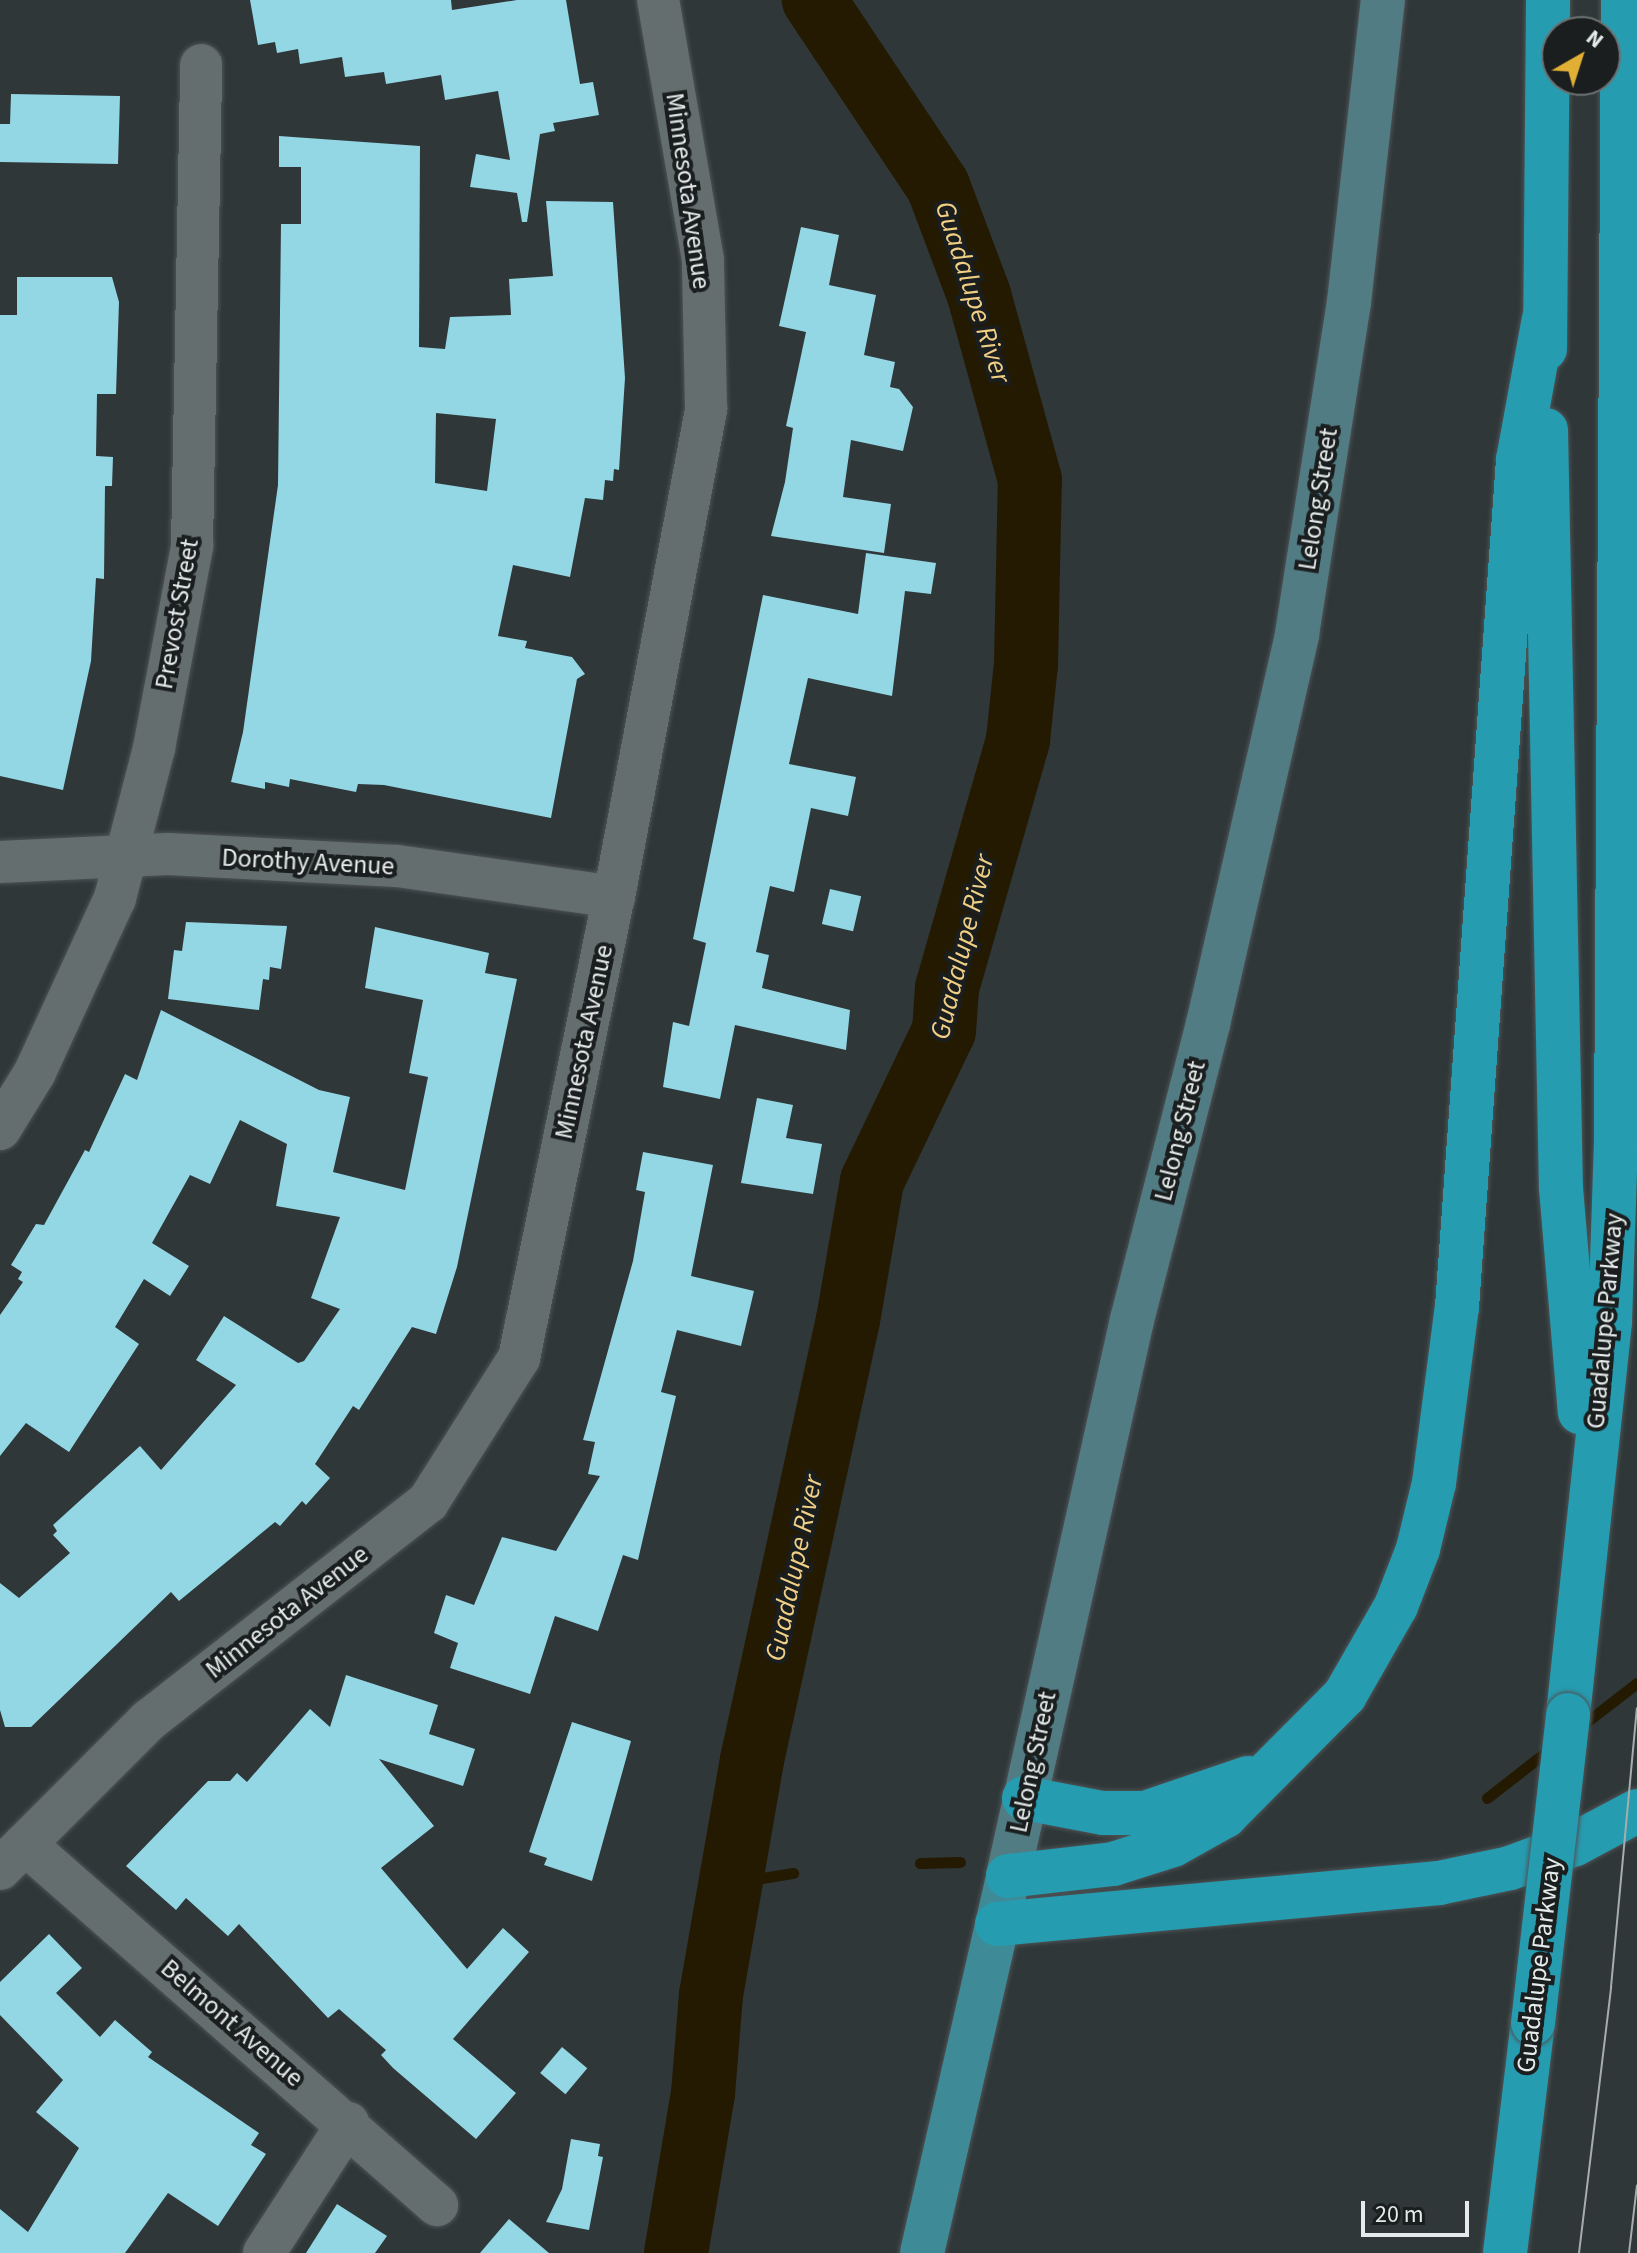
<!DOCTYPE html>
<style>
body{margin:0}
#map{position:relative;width:1637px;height:2253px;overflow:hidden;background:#2f3739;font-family:"Source Sans 3",sans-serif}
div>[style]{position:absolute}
.stream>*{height:11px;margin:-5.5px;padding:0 5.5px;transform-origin:5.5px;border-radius:5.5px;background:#241a02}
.river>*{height:64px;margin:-32px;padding:0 32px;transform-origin:32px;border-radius:32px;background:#241a02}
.building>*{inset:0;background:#93d6e4;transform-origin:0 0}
.roads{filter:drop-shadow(0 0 2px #4d5355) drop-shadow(0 0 2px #4d5355)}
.minor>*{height:42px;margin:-21px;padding:0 21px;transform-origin:21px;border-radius:21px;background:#656e6f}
.secondary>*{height:44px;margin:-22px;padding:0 22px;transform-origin:22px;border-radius:22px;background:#527c83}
.primary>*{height:44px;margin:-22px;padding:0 22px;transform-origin:22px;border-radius:22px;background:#3f8a97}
.motorway>*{height:44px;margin:-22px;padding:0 22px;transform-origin:22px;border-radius:22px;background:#269cb1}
.tram>*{height:2px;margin:-1px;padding:0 1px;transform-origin:1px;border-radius:1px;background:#a7adae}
.bridges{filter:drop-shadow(0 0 2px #4d5355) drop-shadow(0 0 2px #4d5355)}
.motorway-bridge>*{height:44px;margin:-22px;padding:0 22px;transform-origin:22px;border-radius:22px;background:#269cb1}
span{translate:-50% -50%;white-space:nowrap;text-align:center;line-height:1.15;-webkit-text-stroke:8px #1a1e1e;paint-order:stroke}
.street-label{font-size:26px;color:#e5eaeb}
.water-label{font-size:28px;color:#f1cf85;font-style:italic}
.north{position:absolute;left:1541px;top:16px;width:80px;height:80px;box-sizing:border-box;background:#1a1e1e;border:2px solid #6b7070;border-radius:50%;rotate:39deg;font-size:22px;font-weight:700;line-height:32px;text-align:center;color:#e5eaeb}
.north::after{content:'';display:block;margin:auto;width:28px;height:36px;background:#e1af34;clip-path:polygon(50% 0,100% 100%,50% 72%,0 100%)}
.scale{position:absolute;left:1361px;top:2201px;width:108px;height:36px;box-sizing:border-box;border:4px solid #e5eaeb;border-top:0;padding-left:10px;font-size:24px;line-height:28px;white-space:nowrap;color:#e5eaeb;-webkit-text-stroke:6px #1a1e1e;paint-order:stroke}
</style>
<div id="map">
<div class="stream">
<div style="left:1580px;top:1727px;width:72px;rotate:-37.7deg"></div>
<div style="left:1487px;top:1798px;width:80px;rotate:-37.9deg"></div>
<div style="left:920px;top:1863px;width:40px;rotate:-1.4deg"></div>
<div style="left:731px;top:1883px;width:63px;rotate:-9.2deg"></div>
</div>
<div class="river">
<div style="left:676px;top:2253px;width:161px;rotate:-80.4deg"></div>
<div style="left:703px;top:2094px;width:99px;rotate:-85.4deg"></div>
<div style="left:711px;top:1995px;width:239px;rotate:-80.1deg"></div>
<div style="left:752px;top:1760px;width:450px;rotate:-77.7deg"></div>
<div style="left:848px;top:1320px;width:141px;rotate:-80.2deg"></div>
<div style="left:872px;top:1181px;width:166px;rotate:-64.4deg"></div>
<div style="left:944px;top:1031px;width:43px;rotate:-86deg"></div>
<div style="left:947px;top:988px;width:258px;rotate:-74deg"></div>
<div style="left:1018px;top:740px;width:76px;rotate:-84deg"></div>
<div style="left:1026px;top:664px;width:184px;rotate:-88.8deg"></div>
<div style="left:1030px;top:480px;width:192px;rotate:-105.4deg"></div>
<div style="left:979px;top:295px;width:116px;rotate:-110.6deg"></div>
<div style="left:938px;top:186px;width:224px;rotate:-123.7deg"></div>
</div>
<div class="building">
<div style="clip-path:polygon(250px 0,451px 0,452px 10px,517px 0,566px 0,580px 84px,593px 82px,599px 115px,553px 123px,555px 131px,540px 134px,527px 222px,522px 222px,517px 193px,470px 187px,476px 154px,510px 160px,498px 91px,445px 100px,441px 75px,386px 84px,384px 72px,345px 77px,342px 57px,300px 64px,298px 49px,277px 53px,275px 42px,258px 45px)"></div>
<div style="clip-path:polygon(11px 94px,120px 96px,118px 164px,0 162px,0 124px,10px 124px)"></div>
<div style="clip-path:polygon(evenodd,279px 136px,420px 146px,419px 347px,445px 349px,450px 317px,511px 315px,509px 279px,553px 276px,546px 201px,613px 202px,625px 378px,619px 470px,614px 469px,613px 481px,605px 480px,603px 500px,585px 498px,570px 577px,513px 565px,498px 636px,527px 641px,525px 648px,572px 657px,585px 674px,577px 679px,551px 818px,384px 785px,358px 784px,356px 792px,290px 779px,289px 787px,265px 782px,265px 789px,231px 782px,243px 732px,278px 485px,281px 224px,301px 224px,301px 167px,279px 167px,279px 136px,436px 413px,496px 419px,487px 491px,435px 483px,436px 413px)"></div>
<div style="clip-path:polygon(801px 227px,839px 235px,829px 285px,876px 295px,864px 355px,895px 362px,890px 387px,899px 389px,913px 407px,903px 451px,851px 440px,843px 497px,891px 504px,884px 553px,771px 536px,785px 482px,793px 428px,786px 426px,806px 332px,779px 326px)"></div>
<div style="clip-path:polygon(17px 277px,112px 277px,119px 302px,116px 394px,97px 394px,96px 456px,113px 457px,112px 486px,105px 486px,104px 579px,96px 578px,91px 661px,63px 790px,0 776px,0 315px,17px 315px)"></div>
<div style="clip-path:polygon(866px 553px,936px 563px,931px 594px,905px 591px,892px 696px,808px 678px,789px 764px,856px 777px,848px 816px,811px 808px,794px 892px,770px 886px,756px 952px,769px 955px,762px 988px,850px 1010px,846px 1050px,735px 1025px,720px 1099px,663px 1087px,673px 1022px,689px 1026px,706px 943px,693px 939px,763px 595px,858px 614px)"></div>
<div style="left:830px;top:889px;width:32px;height:36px;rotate:13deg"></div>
<div style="clip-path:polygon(186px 922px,287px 926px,281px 969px,270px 967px,269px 980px,263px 979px,259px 1010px,168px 999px,174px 950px,182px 951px)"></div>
<div style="clip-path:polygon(375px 927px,489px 953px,485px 973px,517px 979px,457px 1267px,436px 1334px,412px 1327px,359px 1410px,353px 1406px,315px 1464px,330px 1478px,306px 1505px,302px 1501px,280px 1526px,275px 1522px,179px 1601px,171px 1592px,31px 1727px,5px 1727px,0 1710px,0 1583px,19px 1598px,70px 1553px,53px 1535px,57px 1531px,53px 1525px,140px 1446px,161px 1470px,236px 1385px,196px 1360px,224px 1316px,298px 1363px,304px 1361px,340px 1309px,311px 1298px,340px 1217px,276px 1206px,287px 1144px,240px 1120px,210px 1184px,190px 1175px,152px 1243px,189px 1266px,170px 1296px,144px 1279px,115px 1327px,139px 1344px,69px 1452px,26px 1423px,0 1456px,0 1315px,23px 1282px,18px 1279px,22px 1272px,11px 1265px,36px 1224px,44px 1225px,85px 1150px,89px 1152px,125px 1074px,137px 1080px,161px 1010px,319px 1090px,350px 1097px,333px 1172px,405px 1190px,428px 1077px,409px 1073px,423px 1000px,365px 988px)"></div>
<div style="clip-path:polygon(757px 1098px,793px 1105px,786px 1138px,822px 1144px,813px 1194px,741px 1183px)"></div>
<div style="clip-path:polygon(643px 1152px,713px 1165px,691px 1276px,754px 1291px,741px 1346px,677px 1330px,661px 1392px,676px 1396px,638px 1560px,623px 1555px,598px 1631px,555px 1616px,530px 1694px,450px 1668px,458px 1643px,434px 1633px,446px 1595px,474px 1605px,502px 1537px,556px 1551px,600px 1476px,588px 1474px,595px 1442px,583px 1440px,633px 1261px,645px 1192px,636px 1190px)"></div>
<div style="clip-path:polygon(346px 1675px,438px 1705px,429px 1734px,475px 1749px,463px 1786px,379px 1759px,434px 1826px,381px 1868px,467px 1969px,503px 1928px,529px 1952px,453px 2039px,516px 2093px,476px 2139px,393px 2068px,381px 2055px,386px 2050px,339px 2009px,328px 2018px,239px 1924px,228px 1936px,186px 1898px,176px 1910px,126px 1866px,208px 1781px,230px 1781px,237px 1773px,247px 1782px,310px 1709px,330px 1727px)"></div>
<div style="clip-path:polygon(572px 1722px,631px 1741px,592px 1881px,544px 1865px,547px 1858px,529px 1852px)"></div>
<div style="clip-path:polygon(49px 1934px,82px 1968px,56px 1993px,100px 2037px,115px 2020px,152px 2052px,148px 2057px,259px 2133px,251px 2145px,266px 2154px,218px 2226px,168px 2193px,125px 2253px,0 2253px,0 2209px,28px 2232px,79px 2148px,36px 2112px,63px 2080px,0 2015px,0 1982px)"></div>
<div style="left:562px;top:2047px;width:33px;height:34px;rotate:40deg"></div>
<div style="clip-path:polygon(571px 2139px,600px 2144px,598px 2156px,603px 2157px,589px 2230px,546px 2222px,562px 2189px)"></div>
<div style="clip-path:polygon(337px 2204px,387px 2236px,375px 2253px,306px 2253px)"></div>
<div style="clip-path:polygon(509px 2219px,549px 2253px,480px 2253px)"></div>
</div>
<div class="roads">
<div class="minor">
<div style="left:0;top:862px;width:168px;rotate:-2.7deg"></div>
<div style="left:168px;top:854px;width:229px;rotate:3deg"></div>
<div style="left:397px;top:866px;width:219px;rotate:8.1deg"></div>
<div style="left:0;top:1129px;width:67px;rotate:-58.4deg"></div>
<div style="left:35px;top:1072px;width:192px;rotate:-65.3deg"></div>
<div style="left:115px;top:898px;width:155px;rotate:-75.4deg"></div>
<div style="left:154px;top:748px;width:206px;rotate:-79.3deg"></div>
<div style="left:192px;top:546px;width:481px;rotate:-88.9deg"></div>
<div style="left:25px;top:1844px;width:548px;rotate:41.23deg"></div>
<div style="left:0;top:1869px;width:211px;rotate:-45deg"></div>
<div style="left:149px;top:1720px;width:354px;rotate:-38deg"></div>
<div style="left:428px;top:1502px;width:170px;rotate:-57.7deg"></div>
<div style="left:519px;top:1358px;width:471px;rotate:-78.4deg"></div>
<div style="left:614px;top:897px;width:497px;rotate:-79.3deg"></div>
<div style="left:706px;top:409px;width:149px;rotate:-91.2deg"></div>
<div style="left:703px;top:260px;width:264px;rotate:-99.8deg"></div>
<div style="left:264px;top:2253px;width:155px;rotate:-57.1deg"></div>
</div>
<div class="secondary">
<div style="left:1008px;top:1876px;width:570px;rotate:-77.43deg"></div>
<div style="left:1132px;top:1320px;width:306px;rotate:-75.6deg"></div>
<div style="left:1208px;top:1024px;width:400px;rotate:-77.1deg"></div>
<div style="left:1297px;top:634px;width:336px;rotate:-81.1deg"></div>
<div style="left:1349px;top:302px;width:304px;rotate:-83.6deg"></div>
</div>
<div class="primary">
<div style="left:922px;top:2253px;width:387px;rotate:-77.1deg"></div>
</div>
<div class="motorway">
<div style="left:1545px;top:349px;width:349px;rotate:-89.5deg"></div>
<div style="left:1546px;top:430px;width:758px;rotate:88.87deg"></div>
<div style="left:1561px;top:1188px;width:225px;rotate:85.2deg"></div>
<div style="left:1568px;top:1715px;width:395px;rotate:-83.9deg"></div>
<div style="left:1610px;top:1322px;width:185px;rotate:-88.1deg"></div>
<div style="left:1616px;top:1137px;width:1137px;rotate:-89.65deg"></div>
<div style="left:1024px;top:1798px;width:80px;rotate:10.8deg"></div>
<div style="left:1103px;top:1813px;width:42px"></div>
<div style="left:1145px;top:1813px;width:109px;rotate:-18.8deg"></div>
<div style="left:1008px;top:1876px;width:106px;rotate:-6.5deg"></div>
<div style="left:1113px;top:1864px;width:63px;rotate:-17.6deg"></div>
<div style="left:1173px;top:1845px;width:60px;rotate:-29.1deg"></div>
<div style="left:1225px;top:1816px;width:170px;rotate:-45.2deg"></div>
<div style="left:1345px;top:1695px;width:103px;rotate:-60.2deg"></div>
<div style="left:1396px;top:1606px;width:61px;rotate:-68.9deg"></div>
<div style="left:1418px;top:1549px;width:68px;rotate:-76.4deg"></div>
<div style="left:1434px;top:1483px;width:177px;rotate:-82.6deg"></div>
<div style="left:1457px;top:1307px;width:849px;rotate:-85.88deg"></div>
<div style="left:1518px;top:460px;width:143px;rotate:-79.6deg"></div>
<div style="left:997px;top:1924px;width:444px;rotate:-5.3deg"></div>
<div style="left:1439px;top:1883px;width:73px;rotate:-11.9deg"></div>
<div style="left:1510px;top:1868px;width:69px;rotate:-20.3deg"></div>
<div style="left:1575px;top:1844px;width:70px;rotate:-28deg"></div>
<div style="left:1505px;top:2253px;width:232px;rotate:-83.1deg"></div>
</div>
</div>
<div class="tram">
<div style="left:1579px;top:2253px;width:268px;rotate:-83.1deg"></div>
<div style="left:1611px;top:1987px;width:280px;rotate:-84.7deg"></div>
<div style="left:1629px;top:2253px;width:68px;rotate:-83.3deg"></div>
</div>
<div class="bridges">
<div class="motorway-bridge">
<div style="left:1533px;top:2023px;width:310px;rotate:-83.5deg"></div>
</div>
</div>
<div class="street-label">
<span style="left:688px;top:191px;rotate:82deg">Minnesota Avenue</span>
<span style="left:1318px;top:499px;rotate:-81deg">Lelong Street</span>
<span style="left:177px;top:614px;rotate:-80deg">Prevost Street</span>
<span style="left:308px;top:862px;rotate:3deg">Dorothy Avenue</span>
<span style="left:584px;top:1042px;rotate:-78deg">Minnesota Avenue</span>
<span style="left:1180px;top:1131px;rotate:-76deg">Lelong Street</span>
<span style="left:1605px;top:1321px;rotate:-85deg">Guadalupe Parkway</span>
<span style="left:287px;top:1612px;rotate:-38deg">Minnesota Avenue</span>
<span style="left:1033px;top:1762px;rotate:-78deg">Lelong Street</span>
<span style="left:1539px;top:1965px;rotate:-83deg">Guadalupe Parkway</span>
<span style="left:232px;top:2023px;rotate:41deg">Belmont Avenue</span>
</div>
<div class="water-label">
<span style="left:973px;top:292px;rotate:72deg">Guadalupe River</span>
<span style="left:962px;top:947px;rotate:-76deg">Guadalupe River</span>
<span style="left:794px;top:1568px;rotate:-78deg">Guadalupe River</span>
</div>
<div class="north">N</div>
<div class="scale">20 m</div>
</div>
